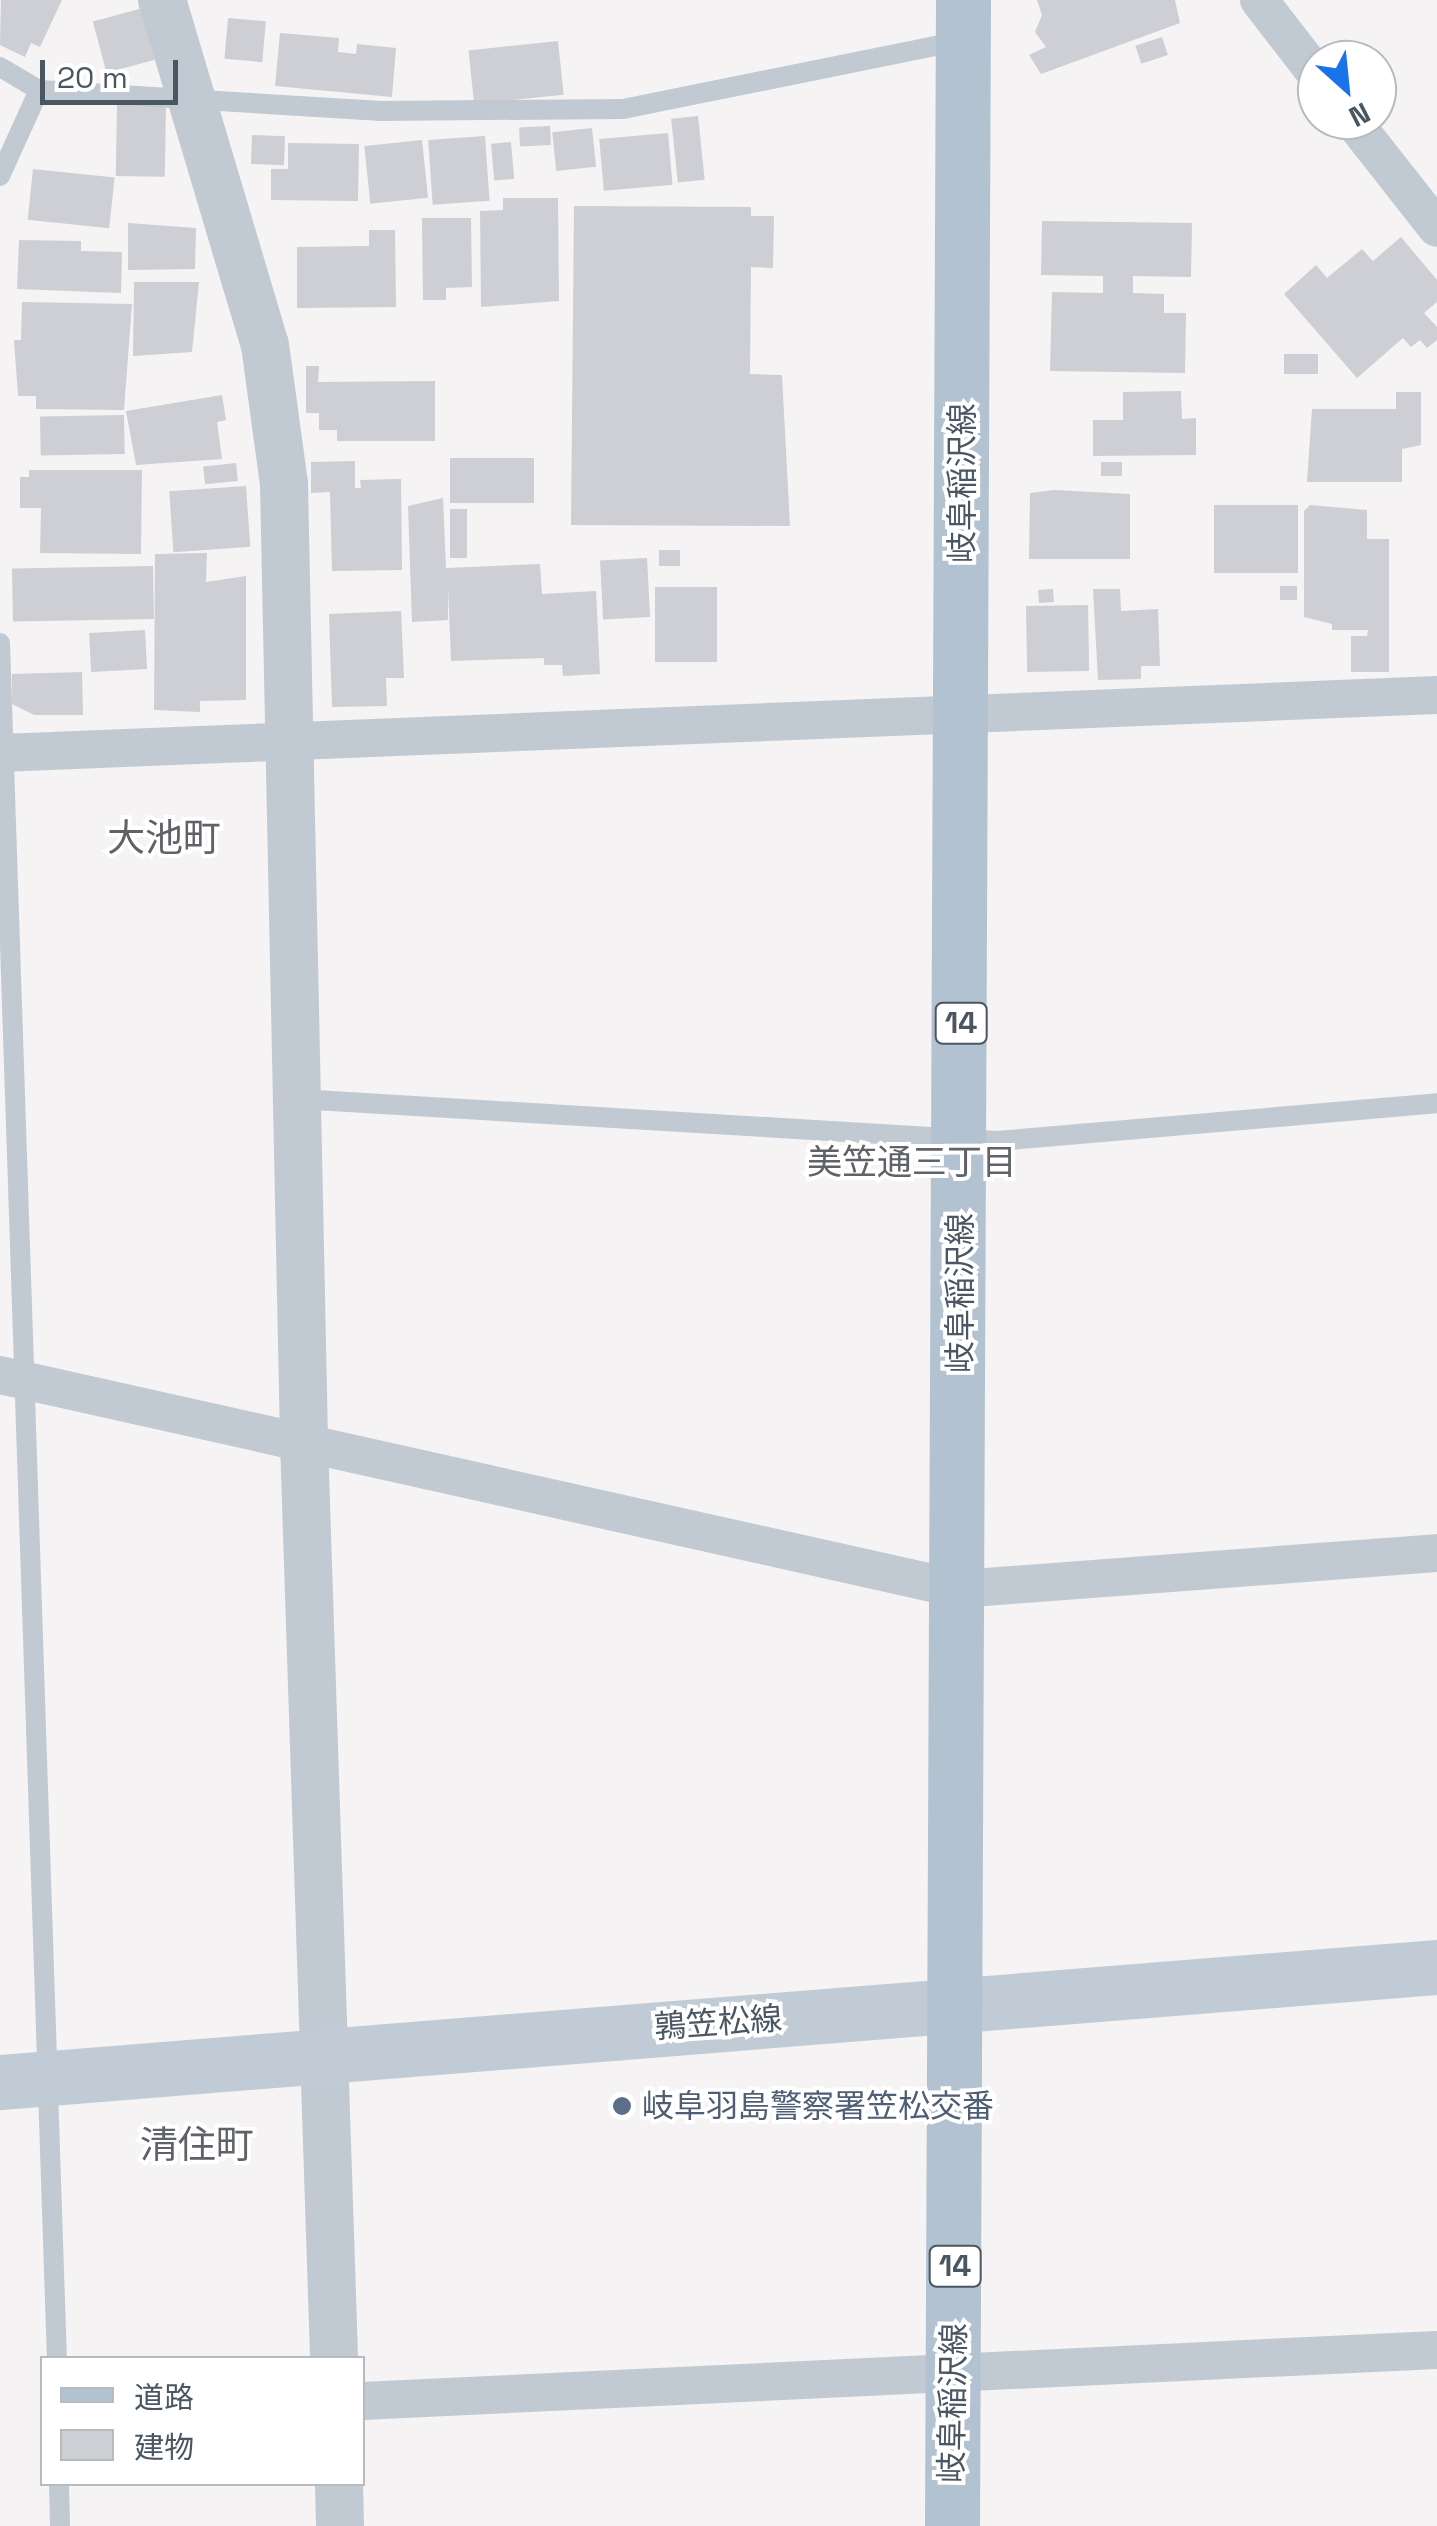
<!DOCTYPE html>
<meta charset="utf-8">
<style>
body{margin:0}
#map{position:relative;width:1437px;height:2526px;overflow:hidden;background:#f5f3f3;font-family:"Space Grotesk","Noto Sans JP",sans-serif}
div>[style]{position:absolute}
.building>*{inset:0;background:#cdcfd5;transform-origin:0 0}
.service>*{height:20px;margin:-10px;padding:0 10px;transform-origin:10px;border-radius:10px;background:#c1cad2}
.minor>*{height:38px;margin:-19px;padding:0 19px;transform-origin:19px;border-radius:19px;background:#c1cad2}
.tertiary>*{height:48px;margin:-24px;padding:0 24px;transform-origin:24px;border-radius:24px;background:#c1cad2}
.secondary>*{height:55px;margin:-27.5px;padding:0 27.5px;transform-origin:27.5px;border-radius:27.5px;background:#c1cbd6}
.primary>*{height:55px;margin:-27.5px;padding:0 27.5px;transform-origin:27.5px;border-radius:27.5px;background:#b3c2d1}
.dots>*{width:28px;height:28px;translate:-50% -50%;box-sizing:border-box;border:5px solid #fff;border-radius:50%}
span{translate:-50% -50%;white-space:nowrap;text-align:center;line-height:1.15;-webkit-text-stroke:8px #fff;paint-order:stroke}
.shield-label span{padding:2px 8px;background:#fff;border:2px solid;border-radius:8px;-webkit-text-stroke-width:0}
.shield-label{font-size:30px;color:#4a5661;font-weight:700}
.street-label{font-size:32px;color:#4a5661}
.service-label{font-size:32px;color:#4e5e75}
.left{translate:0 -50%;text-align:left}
.neighbourhood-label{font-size:35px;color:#5f6368}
.quarter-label{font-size:38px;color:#5f6368}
.legend{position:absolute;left:40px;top:2356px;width:325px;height:130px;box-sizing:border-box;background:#fff;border:2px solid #b7bbc0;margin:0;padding:12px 18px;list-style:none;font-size:30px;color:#4a5661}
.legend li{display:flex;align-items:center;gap:20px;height:50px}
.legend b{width:50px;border:2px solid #b7bbc0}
.north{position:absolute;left:1297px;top:40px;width:100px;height:100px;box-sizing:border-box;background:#fff;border:2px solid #b7bbc0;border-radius:50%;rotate:153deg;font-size:28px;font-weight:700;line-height:40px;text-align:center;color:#4a5661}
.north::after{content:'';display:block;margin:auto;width:35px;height:45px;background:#1a73e8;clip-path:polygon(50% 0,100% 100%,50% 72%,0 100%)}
.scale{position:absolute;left:40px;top:60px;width:138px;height:45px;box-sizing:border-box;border:5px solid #4a5661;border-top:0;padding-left:12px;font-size:30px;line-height:35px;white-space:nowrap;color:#4a5661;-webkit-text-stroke:8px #fff;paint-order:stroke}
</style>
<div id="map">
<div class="building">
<div style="clip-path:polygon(62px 0,40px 47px,31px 43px,25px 57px,0 45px,1px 0)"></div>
<div style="clip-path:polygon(1037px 0,1175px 0,1180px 23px,1041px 74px,1029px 55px,1046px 47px,1035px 32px,1042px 15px)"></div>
<div style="left:143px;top:8px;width:53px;height:52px;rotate:75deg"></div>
<div style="left:228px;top:18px;width:38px;height:41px;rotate:5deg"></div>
<div style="clip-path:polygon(280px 33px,339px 38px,338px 52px,356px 54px,357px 44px,396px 48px,392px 97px,275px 86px)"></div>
<div style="left:1162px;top:37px;width:19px;height:28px;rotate:72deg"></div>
<div style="left:558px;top:41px;width:54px;height:90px;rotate:84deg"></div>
<div style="left:117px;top:105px;width:49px;height:71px;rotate:1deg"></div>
<div style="left:698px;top:116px;width:64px;height:27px;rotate:84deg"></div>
<div style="left:550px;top:126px;width:19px;height:31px;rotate:87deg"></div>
<div style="left:592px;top:128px;width:39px;height:40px;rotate:84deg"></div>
<div style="left:668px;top:133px;width:52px;height:69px;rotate:85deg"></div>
<div style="left:252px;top:135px;width:33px;height:29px;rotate:2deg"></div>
<div style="left:485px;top:136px;width:65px;height:57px;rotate:86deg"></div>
<div style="left:422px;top:140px;width:58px;height:58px;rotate:84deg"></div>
<div style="left:511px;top:142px;width:37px;height:20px;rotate:85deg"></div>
<div style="clip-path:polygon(288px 143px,359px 144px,358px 201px,271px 200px,271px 169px,288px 169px)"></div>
<div style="left:33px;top:169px;width:82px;height:51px;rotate:6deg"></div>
<div style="clip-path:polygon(503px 198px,558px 198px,559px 301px,481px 307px,480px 211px,503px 210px)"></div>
<div style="clip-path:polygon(574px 206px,751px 207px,751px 216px,774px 216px,773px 268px,751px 267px,750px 374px,782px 375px,790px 526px,571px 525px)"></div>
<div style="clip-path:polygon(422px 218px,471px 218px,472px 287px,446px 288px,446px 300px,423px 300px)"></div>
<div style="clip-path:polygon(1042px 221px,1192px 223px,1191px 277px,1133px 276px,1133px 293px,1164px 294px,1164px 313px,1186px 313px,1185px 373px,1050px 371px,1052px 292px,1103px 293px,1103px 276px,1041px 275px)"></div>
<div style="clip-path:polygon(128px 223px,196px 228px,195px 269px,128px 270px)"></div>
<div style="clip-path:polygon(369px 230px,395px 230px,396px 307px,297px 308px,297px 247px,369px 246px)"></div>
<div style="clip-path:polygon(1401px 237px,1437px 280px,1437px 302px,1424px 313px,1437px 327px,1437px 340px,1427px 348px,1420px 340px,1411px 347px,1403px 338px,1357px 378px,1284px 294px,1316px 265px,1327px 278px,1362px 249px,1373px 261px)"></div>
<div style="clip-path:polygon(19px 240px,81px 241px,81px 251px,122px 252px,121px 293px,17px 289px)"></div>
<div style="clip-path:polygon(134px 282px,199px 282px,192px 352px,133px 356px)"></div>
<div style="clip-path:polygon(22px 302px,132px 304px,124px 410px,36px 409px,36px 396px,18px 396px,14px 340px,21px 340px)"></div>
<div style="left:1284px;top:354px;width:34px;height:20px"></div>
<div style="clip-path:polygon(306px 366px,319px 366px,318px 382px,435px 381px,435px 441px,337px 441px,337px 430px,319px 430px,319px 413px,306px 413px)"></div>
<div style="clip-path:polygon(1181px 391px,1182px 419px,1196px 418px,1196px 455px,1093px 456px,1093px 420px,1123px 420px,1123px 392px)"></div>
<div style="clip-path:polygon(1396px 392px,1421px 392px,1421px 445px,1402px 449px,1402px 482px,1307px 482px,1312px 409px,1396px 409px)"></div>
<div style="clip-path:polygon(222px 395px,226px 420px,217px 422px,222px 459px,136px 465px,126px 411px)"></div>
<div style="left:124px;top:415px;width:39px;height:84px;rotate:89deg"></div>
<div style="left:450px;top:458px;width:84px;height:45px"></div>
<div style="clip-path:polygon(355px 461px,355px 488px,361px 488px,360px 480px,401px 479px,402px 570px,332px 571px,330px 492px,311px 493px,311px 462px)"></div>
<div style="left:1101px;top:462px;width:21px;height:14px"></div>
<div style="left:236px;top:463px;width:18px;height:33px;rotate:84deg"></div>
<div style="clip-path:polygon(29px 470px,142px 470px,141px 554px,40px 553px,41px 508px,20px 508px,20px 477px,29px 477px)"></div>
<div style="left:246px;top:486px;width:61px;height:77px;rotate:86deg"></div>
<div style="clip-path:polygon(1054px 490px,1130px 494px,1130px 559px,1029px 559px,1030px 493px)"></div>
<div style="clip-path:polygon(443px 498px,446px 568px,540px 564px,542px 594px,596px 591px,600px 674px,563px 676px,562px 665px,544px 665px,544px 658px,451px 661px,448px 586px,448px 620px,412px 622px,408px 506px)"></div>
<div style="left:1214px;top:505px;width:84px;height:68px"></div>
<div style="clip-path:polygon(1310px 505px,1367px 510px,1367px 539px,1389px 539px,1389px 672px,1351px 672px,1351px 636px,1367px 636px,1368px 630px,1332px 630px,1332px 624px,1304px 617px,1304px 511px)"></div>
<div style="left:450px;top:509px;width:17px;height:49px"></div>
<div style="left:659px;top:550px;width:21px;height:16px"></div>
<div style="clip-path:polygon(207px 553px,206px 582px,246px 576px,246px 700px,200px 701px,200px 712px,154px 710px,155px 554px)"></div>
<div style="left:647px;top:558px;width:59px;height:47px;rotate:87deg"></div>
<div style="left:153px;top:566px;width:53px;height:141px;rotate:89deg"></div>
<div style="left:1280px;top:586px;width:17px;height:14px"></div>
<div style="left:655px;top:587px;width:62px;height:75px"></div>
<div style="left:1053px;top:589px;width:13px;height:15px;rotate:86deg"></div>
<div style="clip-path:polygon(1093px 589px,1120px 589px,1121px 611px,1158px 609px,1160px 666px,1141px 666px,1141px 679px,1098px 680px)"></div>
<div style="left:1088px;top:605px;width:66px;height:62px;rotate:89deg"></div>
<div style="clip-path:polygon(401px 611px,404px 678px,386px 678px,387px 706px,332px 707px,329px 614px)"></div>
<div style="left:145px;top:630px;width:39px;height:56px;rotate:87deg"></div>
<div style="clip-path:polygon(82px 672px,83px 715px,34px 715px,12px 704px,12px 674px)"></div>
</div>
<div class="service">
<div style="left:0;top:67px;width:45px;rotate:30.5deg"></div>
<div style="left:39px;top:90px;width:343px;rotate:3.5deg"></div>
<div style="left:381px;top:111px;width:242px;rotate:-0.5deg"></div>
<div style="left:623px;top:109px;width:345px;rotate:-11.4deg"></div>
<div style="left:0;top:176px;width:94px;rotate:-65.6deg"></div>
<div style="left:0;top:643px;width:1716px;rotate:88.1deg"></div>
<div style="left:298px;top:1099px;width:700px;rotate:3.44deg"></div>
<div style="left:997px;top:1141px;width:442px;rotate:-4.9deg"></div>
<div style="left:59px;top:2484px;width:42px;rotate:88.6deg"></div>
</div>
<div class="minor">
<div style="left:1259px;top:0;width:95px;rotate:52.3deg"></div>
<div style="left:1352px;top:120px;width:137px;rotate:51.8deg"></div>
<div style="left:0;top:753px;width:1438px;rotate:-2.31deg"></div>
<div style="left:0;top:1375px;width:983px;rotate:12.58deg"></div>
<div style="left:959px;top:1589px;width:479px;rotate:-4.3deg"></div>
<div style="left:362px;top:2401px;width:1076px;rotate:-2.72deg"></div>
</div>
<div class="tertiary">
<div style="left:162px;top:0;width:360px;rotate:73.4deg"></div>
<div style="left:265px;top:345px;width:140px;rotate:82.2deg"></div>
<div style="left:284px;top:484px;width:958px;rotate:88.8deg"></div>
<div style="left:304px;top:1442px;width:916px;rotate:88.12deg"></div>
<div style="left:339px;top:2484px;width:42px;rotate:88.6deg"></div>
</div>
<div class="secondary">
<div style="left:0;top:2082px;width:1442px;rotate:-4.58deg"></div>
</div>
<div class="primary">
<div style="left:952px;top:2526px;width:2526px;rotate:-89.75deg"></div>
</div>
<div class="dots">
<div style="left:622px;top:2106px;background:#5c6f8a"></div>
</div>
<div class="shield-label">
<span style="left:961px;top:1023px">14</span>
<span style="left:955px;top:2266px">14</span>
</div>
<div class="street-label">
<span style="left:962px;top:483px;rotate:-90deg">岐阜稲沢線</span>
<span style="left:960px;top:1293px;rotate:-90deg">岐阜稲沢線</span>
<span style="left:718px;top:2023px;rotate:-4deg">鶉笠松線</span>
<span style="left:953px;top:2403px;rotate:-89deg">岐阜稲沢線</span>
</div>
<div class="service-label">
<span class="left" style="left:642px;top:2106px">岐阜羽島警察署笠松交番</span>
</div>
<div class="neighbourhood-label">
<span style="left:912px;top:1162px">美笠通三丁目</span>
</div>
<div class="quarter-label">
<span style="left:164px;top:839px">大池町</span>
<span style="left:197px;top:2146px">清住町</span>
</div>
<ul class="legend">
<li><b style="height:12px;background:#b3c2d1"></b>道路</li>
<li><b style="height:28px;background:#cdcfd5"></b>建物</li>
</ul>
<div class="north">N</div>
<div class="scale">20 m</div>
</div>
